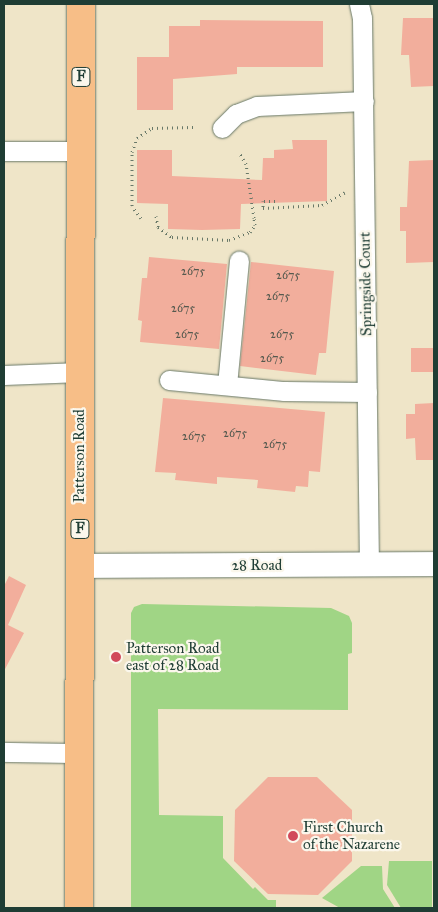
<!DOCTYPE html>
<style>
body{margin:0}
#map{position:relative;width:438px;height:912px;overflow:hidden;background:#efe5c8;font-family:"IM FELL Great Primer",serif}
div>[style]{position:absolute}
.green>*{inset:0;background:#a0d585}
.building>*{inset:0;background:#f2ae9c;transform-origin:0 0}
.path>*{height:3px;margin-top:-1.5px;transform-origin:0;background:repeating-linear-gradient(90deg,#687868 0 1px,transparent 0 5px)}
.roads{filter:drop-shadow(0 0 1px #687868) drop-shadow(0 0 1px #687868)}
.minor>*{height:19px;margin:-9.5px;padding:0 9.5px;transform-origin:9.5px;border-radius:9.5px;background:#fff}
.tertiary>*{height:24px;margin:-12px;padding:0 12px;transform-origin:12px;border-radius:12px;background:#fff}
.primary>*{height:28px;margin:-14px;padding:0 14px;transform-origin:14px;border-radius:14px;background:#f7be87}
.dots>*{width:14px;height:14px;translate:-50% -50%;box-sizing:border-box;border:2px solid #fbf7ec;border-radius:50%}
span{translate:-50% -50%;white-space:nowrap;text-align:center;line-height:1.15;-webkit-text-stroke:4.5px #fbf7ec;paint-order:stroke}
.number-label{font-size:12px;color:#54594e}
.number-label span{-webkit-text-stroke-width:0}
.shield-label span{padding:1px 4px;background:#fbf7ec;border:1px solid;border-radius:4px;-webkit-text-stroke-width:0}
.shield-label{font-size:14px;color:#1f3d34;font-weight:700}
.street-label{font-size:15px;color:#1f3d34}
.poi-label{font-size:15px;color:#1f3d34}
.left{translate:0 -50%;text-align:left}
.frame{position:absolute;inset:0;border:5px solid #1f3d34;pointer-events:none}
</style>
<div id="map">
<div class="green">
<div style="clip-path:polygon(142px 604px,331px 608px,349px 616px,352px 623px,352px 653px,348px 654px,348px 710px,158px 709px,159px 815px,223px 816px,223px 858px,253px 889px,255px 887px,268px 900px,276px 900px,276px 908px,131px 908px,131px 613px,134px 607px)"></div>
<div style="clip-path:polygon(389px 861px,432px 861px,432px 908px,401px 908px,387px 885px)"></div>
<div style="clip-path:polygon(361px 866px,382px 866px,383px 889px,395px 908px,340px 908px,322px 898px)"></div>
</div>
<div class="building">
<div style="clip-path:polygon(403px 18px,434px 18px,434px 86px,411px 87px,409px 55px,401px 55px)"></div>
<div style="clip-path:polygon(200px 20px,323px 21px,323px 67px,237px 67px,237px 74px,173px 79px,173px 110px,137px 110px,137px 57px,169px 57px,169px 26px,200px 26px)"></div>
<div style="clip-path:polygon(292px 140px,327px 140px,327px 201px,241px 204px,240px 229px,202px 230px,168px 229px,168px 204px,137px 203px,137px 150px,172px 150px,172px 176px,262px 180px,263px 158px,274px 158px,274px 150px,293px 149px)"></div>
<div style="clip-path:polygon(434px 160px,434px 262px,406px 263px,406px 231px,400px 231px,400px 207px,407px 207px,409px 161px)"></div>
<div style="clip-path:polygon(149px 257px,227px 264px,219px 349px,140px 342px,142px 321px,138px 320px,142px 278px,147px 278px)"></div>
<div style="clip-path:polygon(251px 262px,334px 271px,326px 353px,319px 353px,316px 375px,240px 366px)"></div>
<div style="left:434px;top:348px;width:24px;height:23px;rotate:90deg"></div>
<div style="clip-path:polygon(163px 398px,325px 412px,320px 472px,309px 471px,308px 487px,296px 486px,295px 492px,257px 488px,258px 480px,217px 477px,217px 484px,175px 480px,176px 473px,155px 472px)"></div>
<div style="clip-path:polygon(434px 403px,434px 460px,416px 460px,415px 438px,406px 439px,406px 414px,415px 414px,415px 404px)"></div>
<div style="clip-path:polygon(9px 576px,26px 585px,8px 625px,24px 633px,4px 671px,4px 586px)"></div>
<div style="clip-path:polygon(268px 777px,317px 777px,352px 810px,352px 861px,318px 895px,268px 894px,234px 861px,235px 810px)"></div>
</div>
<div class="path">
<div style="left:275px;top:201px;width:12px;rotate:180deg"></div>
<div style="left:263px;top:201px;width:7px;rotate:90deg"></div>
<div style="left:263px;top:208px;width:59px;rotate:-2.9deg"></div>
<div style="left:322px;top:205px;width:26px;rotate:-29deg"></div>
<div style="left:156px;top:216px;width:11px;rotate:80deg"></div>
<div style="left:158px;top:227px;width:17px;rotate:36deg"></div>
<div style="left:172px;top:237px;width:57px;rotate:3deg"></div>
<div style="left:229px;top:240px;width:22px;rotate:-21deg"></div>
<div style="left:250px;top:232px;width:9px;rotate:-54deg"></div>
<div style="left:255px;top:225px;width:7px;rotate:-98deg"></div>
<div style="left:254px;top:218px;width:55px;rotate:-98.4deg"></div>
<div style="left:246px;top:164px;width:14px;rotate:-120deg"></div>
<div style="left:141px;top:218px;width:15px;rotate:-127deg"></div>
<div style="left:132px;top:206px;width:54px;rotate:-90deg"></div>
<div style="left:132px;top:152px;width:15px;rotate:-70deg"></div>
<div style="left:137px;top:138px;width:18px;rotate:-34deg"></div>
<div style="left:152px;top:128px;width:41px;rotate:-1.4deg"></div>
</div>
<div class="roads">
<div class="minor">
<div style="left:359px;top:4px;width:14px;rotate:78deg"></div>
<div style="left:362px;top:18px;width:547px;rotate:89.27deg"></div>
<div style="left:222px;top:128px;width:20px;rotate:-45deg"></div>
<div style="left:236px;top:114px;width:22px;rotate:-21deg"></div>
<div style="left:257px;top:106px;width:107px;rotate:-2.7deg"></div>
<div style="left:4px;top:151px;width:77px"></div>
<div style="left:4px;top:375px;width:76px;rotate:-2.3deg"></div>
<div style="left:169px;top:380px;width:116px;rotate:5.5deg"></div>
<div style="left:284px;top:391px;width:83px;rotate:0.7deg"></div>
<div style="left:227px;top:385px;width:125px;rotate:-84.5deg"></div>
<div style="left:4px;top:752px;width:75px;rotate:0.8deg"></div>
</div>
<div class="tertiary">
<div style="left:80px;top:566px;width:354px;rotate:-0.3deg"></div>
</div>
<div class="primary">
<div style="left:79px;top:908px;width:904px;rotate:-89.87deg"></div>
</div>
</div>
<div class="dots">
<div style="left:116px;top:657px;background:#d1495b"></div>
<div style="left:293px;top:836px;background:#d1495b"></div>
</div>
<div class="number-label">
<span style="left:193px;top:272px">2675</span>
<span style="left:288px;top:276px">2675</span>
<span style="left:278px;top:297px">2675</span>
<span style="left:183px;top:309px">2675</span>
<span style="left:187px;top:335px">2675</span>
<span style="left:282px;top:335px">2675</span>
<span style="left:272px;top:359px">2675</span>
<span style="left:235px;top:434px">2675</span>
<span style="left:194px;top:437px">2675</span>
<span style="left:275px;top:445px">2675</span>
</div>
<div class="shield-label">
<span style="left:81px;top:77px">F</span>
<span style="left:80px;top:529px">F</span>
</div>
<div class="street-label">
<span style="left:366px;top:284px;rotate:-91deg">Springside Court</span>
<span style="left:80px;top:456px;rotate:-90deg">Patterson Road</span>
<span style="left:257px;top:566px">28 Road</span>
</div>
<div class="poi-label">
<span class="left" style="left:126px;top:657px">Patterson Road<br>east of 28 Road</span>
<span class="left" style="left:303px;top:836px">First Church<br>of the Nazarene</span>
</div>
<div class="frame"></div>
</div>
